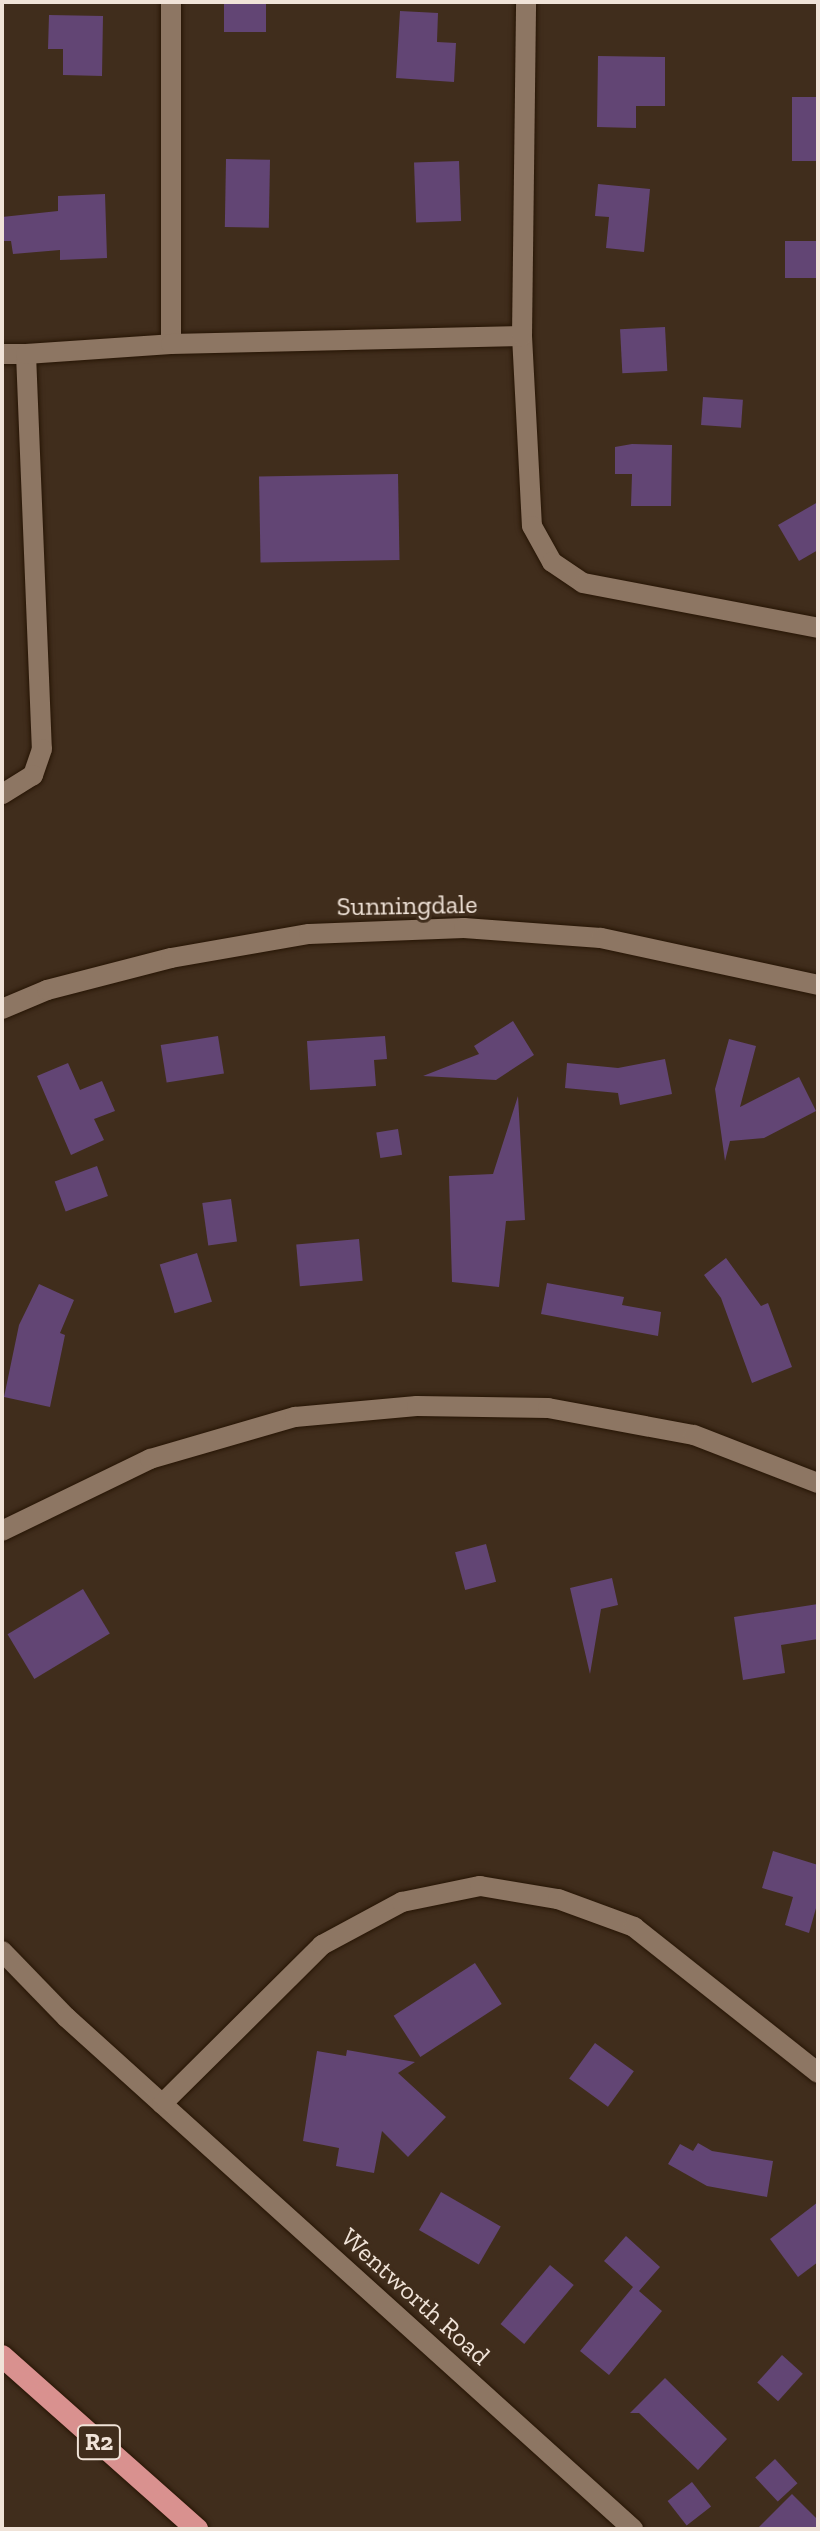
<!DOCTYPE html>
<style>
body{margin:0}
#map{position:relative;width:820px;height:2531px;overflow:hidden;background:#402d1c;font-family:"Zilla Slab",serif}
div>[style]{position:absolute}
.building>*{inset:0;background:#624574;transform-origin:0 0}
.roads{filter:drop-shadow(0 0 2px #261505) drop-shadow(0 0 2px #261505)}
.minor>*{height:20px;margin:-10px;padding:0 10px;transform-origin:10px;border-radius:10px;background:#8d7663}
.trunk>*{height:22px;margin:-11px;padding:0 11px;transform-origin:11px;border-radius:11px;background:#d9918f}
span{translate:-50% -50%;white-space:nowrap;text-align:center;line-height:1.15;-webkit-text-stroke:6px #402d1c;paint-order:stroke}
.shield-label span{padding:2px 6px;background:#402d1c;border:2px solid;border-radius:6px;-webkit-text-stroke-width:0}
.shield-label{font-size:24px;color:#f0e3d8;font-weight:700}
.street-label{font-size:26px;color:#f0e3d8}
.frame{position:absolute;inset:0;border:4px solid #f0e3d8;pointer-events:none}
</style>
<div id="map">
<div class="building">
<div style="left:224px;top:2px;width:42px;height:30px"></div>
<div style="clip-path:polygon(400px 11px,438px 13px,437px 42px,456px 43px,454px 82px,396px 78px)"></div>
<div style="clip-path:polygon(49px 15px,103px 16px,102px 76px,63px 75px,63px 49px,48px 49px)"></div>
<div style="clip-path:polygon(598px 56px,665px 57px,665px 106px,636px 106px,636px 128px,597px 127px)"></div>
<div style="left:792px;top:97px;width:26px;height:64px"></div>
<div style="left:226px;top:159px;width:44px;height:68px;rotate:1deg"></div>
<div style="left:459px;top:161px;width:60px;height:45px;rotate:88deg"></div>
<div style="clip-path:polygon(598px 184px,650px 189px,644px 252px,606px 248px,609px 217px,595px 216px)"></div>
<div style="clip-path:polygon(105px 194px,107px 258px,60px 260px,60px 250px,13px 254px,11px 241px,2px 241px,2px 217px,58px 211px,58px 196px)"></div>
<div style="left:785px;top:241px;width:33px;height:37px"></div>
<div style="left:665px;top:327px;width:44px;height:45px;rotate:87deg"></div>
<div style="left:703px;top:397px;width:40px;height:28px;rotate:4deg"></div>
<div style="clip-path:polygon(632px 444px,672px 445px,671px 506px,631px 506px,632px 474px,615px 474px,615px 447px)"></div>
<div style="left:398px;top:474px;width:86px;height:139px;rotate:89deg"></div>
<div style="clip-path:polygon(818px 502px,818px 550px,799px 561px,778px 525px)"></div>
<div style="clip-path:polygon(513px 1021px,534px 1055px,496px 1080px,423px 1076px,479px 1054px,474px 1046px)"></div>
<div style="left:218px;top:1036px;width:38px;height:58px;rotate:81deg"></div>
<div style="clip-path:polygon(385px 1036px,387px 1059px,374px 1060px,376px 1086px,310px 1090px,307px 1041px)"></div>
<div style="clip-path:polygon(729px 1039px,756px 1046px,740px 1107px,799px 1077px,816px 1111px,764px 1138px,730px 1141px,725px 1161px,715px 1089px)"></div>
<div style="clip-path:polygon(665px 1059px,672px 1094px,620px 1105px,618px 1093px,565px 1088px,567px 1063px,618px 1068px)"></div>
<div style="clip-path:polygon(68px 1063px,80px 1090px,102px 1081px,115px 1111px,94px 1119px,104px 1140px,71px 1155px,37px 1076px)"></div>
<div style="clip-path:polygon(518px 1096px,525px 1220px,506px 1221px,499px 1287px,452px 1282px,449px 1176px,493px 1174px)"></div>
<div style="left:398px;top:1129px;width:26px;height:22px;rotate:81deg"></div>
<div style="left:97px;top:1166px;width:32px;height:45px;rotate:70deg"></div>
<div style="left:231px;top:1199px;width:43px;height:29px;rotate:82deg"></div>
<div style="left:359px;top:1239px;width:42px;height:63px;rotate:85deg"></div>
<div style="left:197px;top:1253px;width:51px;height:39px;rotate:73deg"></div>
<div style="clip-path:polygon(726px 1258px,761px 1306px,768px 1303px,792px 1367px,752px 1383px,721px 1298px,704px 1275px)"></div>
<div style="clip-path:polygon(547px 1283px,624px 1297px,622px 1305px,661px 1312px,658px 1336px,541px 1314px)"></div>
<div style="clip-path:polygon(39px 1284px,74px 1300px,60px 1333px,65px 1335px,50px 1407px,4px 1397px,19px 1325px)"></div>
<div style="left:486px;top:1544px;width:39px;height:32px;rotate:75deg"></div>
<div style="clip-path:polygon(612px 1578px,618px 1605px,601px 1609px,590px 1674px,570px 1588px)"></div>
<div style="left:83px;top:1589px;width:52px;height:88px;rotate:59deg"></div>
<div style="clip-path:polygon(818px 1604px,818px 1639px,781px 1645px,785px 1673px,743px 1680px,734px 1617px)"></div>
<div style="clip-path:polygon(773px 1851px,818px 1865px,818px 1901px,809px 1933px,785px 1925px,793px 1897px,762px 1888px)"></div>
<div style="left:475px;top:1963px;width:49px;height:97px;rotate:57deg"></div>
<div style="left:595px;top:2043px;width:48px;height:44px;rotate:36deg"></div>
<div style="clip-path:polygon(347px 2050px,415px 2062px,398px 2073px,446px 2117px,408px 2157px,382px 2131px,374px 2173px,336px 2166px,339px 2148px,303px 2141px,317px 2051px,346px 2056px)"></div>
<div style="clip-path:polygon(698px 2143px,712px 2151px,773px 2161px,767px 2197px,707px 2186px,668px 2164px,680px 2144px,693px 2151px)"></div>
<div style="left:441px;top:2192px;width:69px;height:44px;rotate:30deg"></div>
<div style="clip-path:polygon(818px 2202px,818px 2262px,798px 2277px,770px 2239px)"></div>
<div style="clip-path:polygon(626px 2236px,660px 2267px,639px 2291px,662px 2311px,609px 2375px,580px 2351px,633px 2287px,604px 2261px)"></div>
<div style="left:550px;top:2265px;width:31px;height:77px;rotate:40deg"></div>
<div style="left:782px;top:2355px;width:28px;height:37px;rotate:42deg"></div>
<div style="clip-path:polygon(665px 2378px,727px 2439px,698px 2470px,639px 2413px,630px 2413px)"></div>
<div style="left:775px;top:2459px;width:33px;height:27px;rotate:47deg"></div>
<div style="left:692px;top:2482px;width:31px;height:31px;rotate:52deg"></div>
<div style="clip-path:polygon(792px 2494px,818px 2520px,818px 2529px,757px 2529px)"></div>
</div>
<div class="roads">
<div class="minor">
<div style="left:171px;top:2px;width:342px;rotate:90deg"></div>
<div style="left:522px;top:336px;width:190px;rotate:87deg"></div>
<div style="left:532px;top:526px;width:41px;rotate:60.9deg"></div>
<div style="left:552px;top:562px;width:37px;rotate:34deg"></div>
<div style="left:583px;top:583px;width:239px;rotate:10.8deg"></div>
<div style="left:2px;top:354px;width:24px"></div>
<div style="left:26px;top:354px;width:395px;rotate:87.7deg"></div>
<div style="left:42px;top:749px;width:28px;rotate:109deg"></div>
<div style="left:33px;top:775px;width:36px;rotate:148deg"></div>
<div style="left:26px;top:354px;width:145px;rotate:-3.9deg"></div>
<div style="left:171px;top:344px;width:351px;rotate:-1.3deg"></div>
<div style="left:522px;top:336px;width:334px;rotate:-89.3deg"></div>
<div style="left:2px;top:1009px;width:49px;rotate:-22.9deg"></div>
<div style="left:47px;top:990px;width:128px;rotate:-14.5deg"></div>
<div style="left:171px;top:958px;width:140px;rotate:-9.9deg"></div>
<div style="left:309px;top:934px;width:155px;rotate:-2.2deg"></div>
<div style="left:464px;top:928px;width:137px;rotate:4.2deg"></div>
<div style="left:601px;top:938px;width:222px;rotate:12.2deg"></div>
<div style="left:2px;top:1531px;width:165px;rotate:-25.9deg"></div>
<div style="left:150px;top:1459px;width:151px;rotate:-16.2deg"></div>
<div style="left:295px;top:1417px;width:122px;rotate:-5.2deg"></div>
<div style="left:417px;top:1406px;width:131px;rotate:0.9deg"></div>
<div style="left:548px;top:1408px;width:148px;rotate:10.5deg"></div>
<div style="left:694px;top:1435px;width:133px;rotate:21.2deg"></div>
<div style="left:2px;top:1951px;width:92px;rotate:45.9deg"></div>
<div style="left:66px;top:2017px;width:764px;rotate:42.08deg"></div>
<div style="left:162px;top:2104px;width:226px;rotate:-44.8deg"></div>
<div style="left:322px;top:1945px;width:91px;rotate:-28.3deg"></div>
<div style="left:402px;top:1902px;width:80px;rotate:-11.6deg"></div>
<div style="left:480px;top:1886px;width:79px;rotate:9.5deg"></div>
<div style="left:558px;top:1899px;width:81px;rotate:20.2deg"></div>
<div style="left:634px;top:1927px;width:235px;rotate:38.4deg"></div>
</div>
<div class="trunk">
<div style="left:2px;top:2356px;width:261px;rotate:41.6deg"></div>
</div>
</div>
<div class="shield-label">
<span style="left:99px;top:2442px">R2</span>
</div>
<div class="street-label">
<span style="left:407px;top:906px;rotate:-1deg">Sunningdale</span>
<span style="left:415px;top:2297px;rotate:42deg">Wentworth Road</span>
</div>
<div class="frame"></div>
</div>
